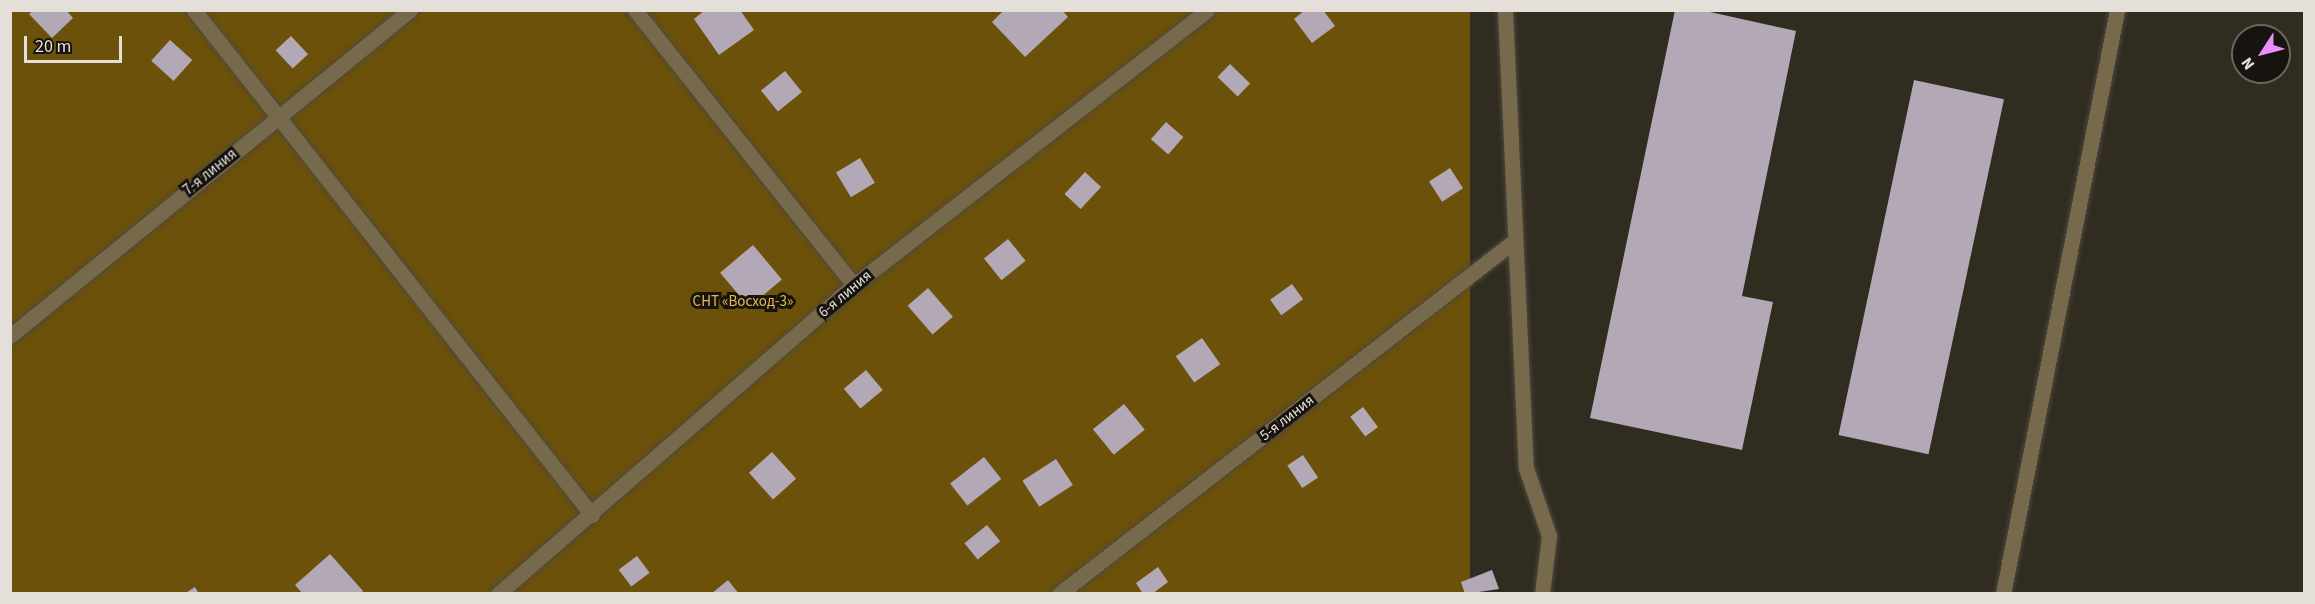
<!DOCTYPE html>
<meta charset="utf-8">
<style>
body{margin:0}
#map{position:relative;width:2315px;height:604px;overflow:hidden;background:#312c20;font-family:"Source Sans 3",sans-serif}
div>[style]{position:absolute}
.green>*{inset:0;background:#6b510a;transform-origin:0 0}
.building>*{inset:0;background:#b3a8b5;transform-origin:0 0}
.roads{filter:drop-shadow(0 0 2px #4e493e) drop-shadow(0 0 2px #4e493e)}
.minor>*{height:15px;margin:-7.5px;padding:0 7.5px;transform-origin:7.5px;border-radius:7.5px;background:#77694b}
span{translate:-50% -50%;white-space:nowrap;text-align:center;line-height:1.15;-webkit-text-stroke:6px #17140f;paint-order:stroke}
.street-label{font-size:15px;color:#e4e0d9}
.park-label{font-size:15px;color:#e9bb4f}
.frame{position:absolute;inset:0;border:12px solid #e4e0d9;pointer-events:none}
.north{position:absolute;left:2231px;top:24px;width:60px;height:60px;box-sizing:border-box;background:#17140f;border:2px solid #696660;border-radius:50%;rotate:234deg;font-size:16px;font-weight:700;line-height:24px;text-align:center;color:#e4e0d9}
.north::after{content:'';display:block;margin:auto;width:21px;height:27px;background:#ea8dfd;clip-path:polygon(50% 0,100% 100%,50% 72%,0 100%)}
.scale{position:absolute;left:24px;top:36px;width:98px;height:27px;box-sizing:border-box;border:3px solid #e4e0d9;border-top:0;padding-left:8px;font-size:18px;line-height:21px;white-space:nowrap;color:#e4e0d9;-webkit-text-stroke:4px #17140f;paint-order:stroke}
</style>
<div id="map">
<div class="green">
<div style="left:10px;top:11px;width:1460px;height:582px"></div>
</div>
<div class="building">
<div style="clip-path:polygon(34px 10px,66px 10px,73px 18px,52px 38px,29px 14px)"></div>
<div style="clip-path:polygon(705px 10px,740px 10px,754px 30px,719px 55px,694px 19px)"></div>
<div style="clip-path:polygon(1004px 10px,1062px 10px,1068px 17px,1025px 57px,992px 22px)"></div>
<div style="clip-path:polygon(1305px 10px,1323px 10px,1335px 26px,1312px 43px,1294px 19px)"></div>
<div style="clip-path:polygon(1675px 10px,1701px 10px,1796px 31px,1742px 296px,1773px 302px,1742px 450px,1590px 418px)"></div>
<div style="left:291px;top:36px;width:25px;height:21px;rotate:47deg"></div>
<div style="left:170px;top:40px;width:30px;height:28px;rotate:42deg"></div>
<div style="left:1230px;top:64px;width:28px;height:18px;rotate:44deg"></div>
<div style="left:785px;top:71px;width:27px;height:31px;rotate:51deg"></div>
<div style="left:1914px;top:80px;width:92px;height:363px;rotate:12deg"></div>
<div style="left:1166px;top:122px;width:23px;height:23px;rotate:41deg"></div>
<div style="left:860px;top:158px;width:29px;height:28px;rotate:59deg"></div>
<div style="left:1450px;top:168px;width:24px;height:25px;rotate:57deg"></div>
<div style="left:1085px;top:172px;width:22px;height:30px;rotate:43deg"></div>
<div style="left:1008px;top:239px;width:28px;height:31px;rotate:51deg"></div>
<div style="left:753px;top:245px;width:45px;height:43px;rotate:50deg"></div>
<div style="left:1292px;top:284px;width:19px;height:27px;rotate:54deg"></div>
<div style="left:928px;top:288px;width:38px;height:27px;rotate:49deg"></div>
<div style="left:1202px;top:338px;width:32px;height:32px;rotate:55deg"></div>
<div style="left:866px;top:370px;width:26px;height:29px;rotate:50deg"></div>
<div style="left:1124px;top:404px;width:33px;height:40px;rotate:51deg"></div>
<div style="left:1363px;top:407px;width:25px;height:16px;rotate:53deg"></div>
<div style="left:772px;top:452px;width:36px;height:31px;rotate:48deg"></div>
<div style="left:1303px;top:455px;width:27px;height:19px;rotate:56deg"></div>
<div style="left:984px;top:457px;width:28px;height:43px;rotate:52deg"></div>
<div style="left:1056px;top:459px;width:31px;height:40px;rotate:57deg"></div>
<div style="left:987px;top:525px;width:21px;height:29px;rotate:51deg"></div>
<div style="clip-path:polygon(330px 554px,363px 591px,360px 594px,303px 594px,295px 585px)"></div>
<div style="left:637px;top:556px;width:21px;height:23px;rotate:53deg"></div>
<div style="clip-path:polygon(1158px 567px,1168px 582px,1152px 594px,1143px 594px,1136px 583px)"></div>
<div style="clip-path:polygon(1492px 570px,1499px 589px,1465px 594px,1461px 582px)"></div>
<div style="clip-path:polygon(728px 580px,739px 594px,711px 594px)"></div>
<div style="clip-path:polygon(195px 587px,199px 594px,184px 594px)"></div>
</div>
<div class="roads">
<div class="minor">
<div style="left:194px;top:10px;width:643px;rotate:51.76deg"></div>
<div style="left:635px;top:10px;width:352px;rotate:51.5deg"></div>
<div style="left:1505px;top:10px;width:458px;rotate:87.4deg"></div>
<div style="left:1526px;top:468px;width:72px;rotate:71.3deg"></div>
<div style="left:1549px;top:536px;width:58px;rotate:96.9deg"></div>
<div style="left:10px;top:336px;width:516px;rotate:-39.18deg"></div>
<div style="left:498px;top:594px;width:471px;rotate:-41deg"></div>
<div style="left:854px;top:285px;width:447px;rotate:-37.9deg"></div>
<div style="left:1059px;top:594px;width:574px;rotate:-37.79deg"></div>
<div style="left:2003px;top:594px;width:595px;rotate:-78.95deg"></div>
</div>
</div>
<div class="street-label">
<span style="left:210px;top:172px;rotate:-39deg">7-я линия</span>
<span style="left:845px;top:294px;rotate:-40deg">6-я линия</span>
<span style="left:1287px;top:418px;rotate:-38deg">5-я линия</span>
</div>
<div class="park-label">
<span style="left:743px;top:302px">СНТ «Восход-3»</span>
</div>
<div class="frame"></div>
<div class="north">N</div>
<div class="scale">20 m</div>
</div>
